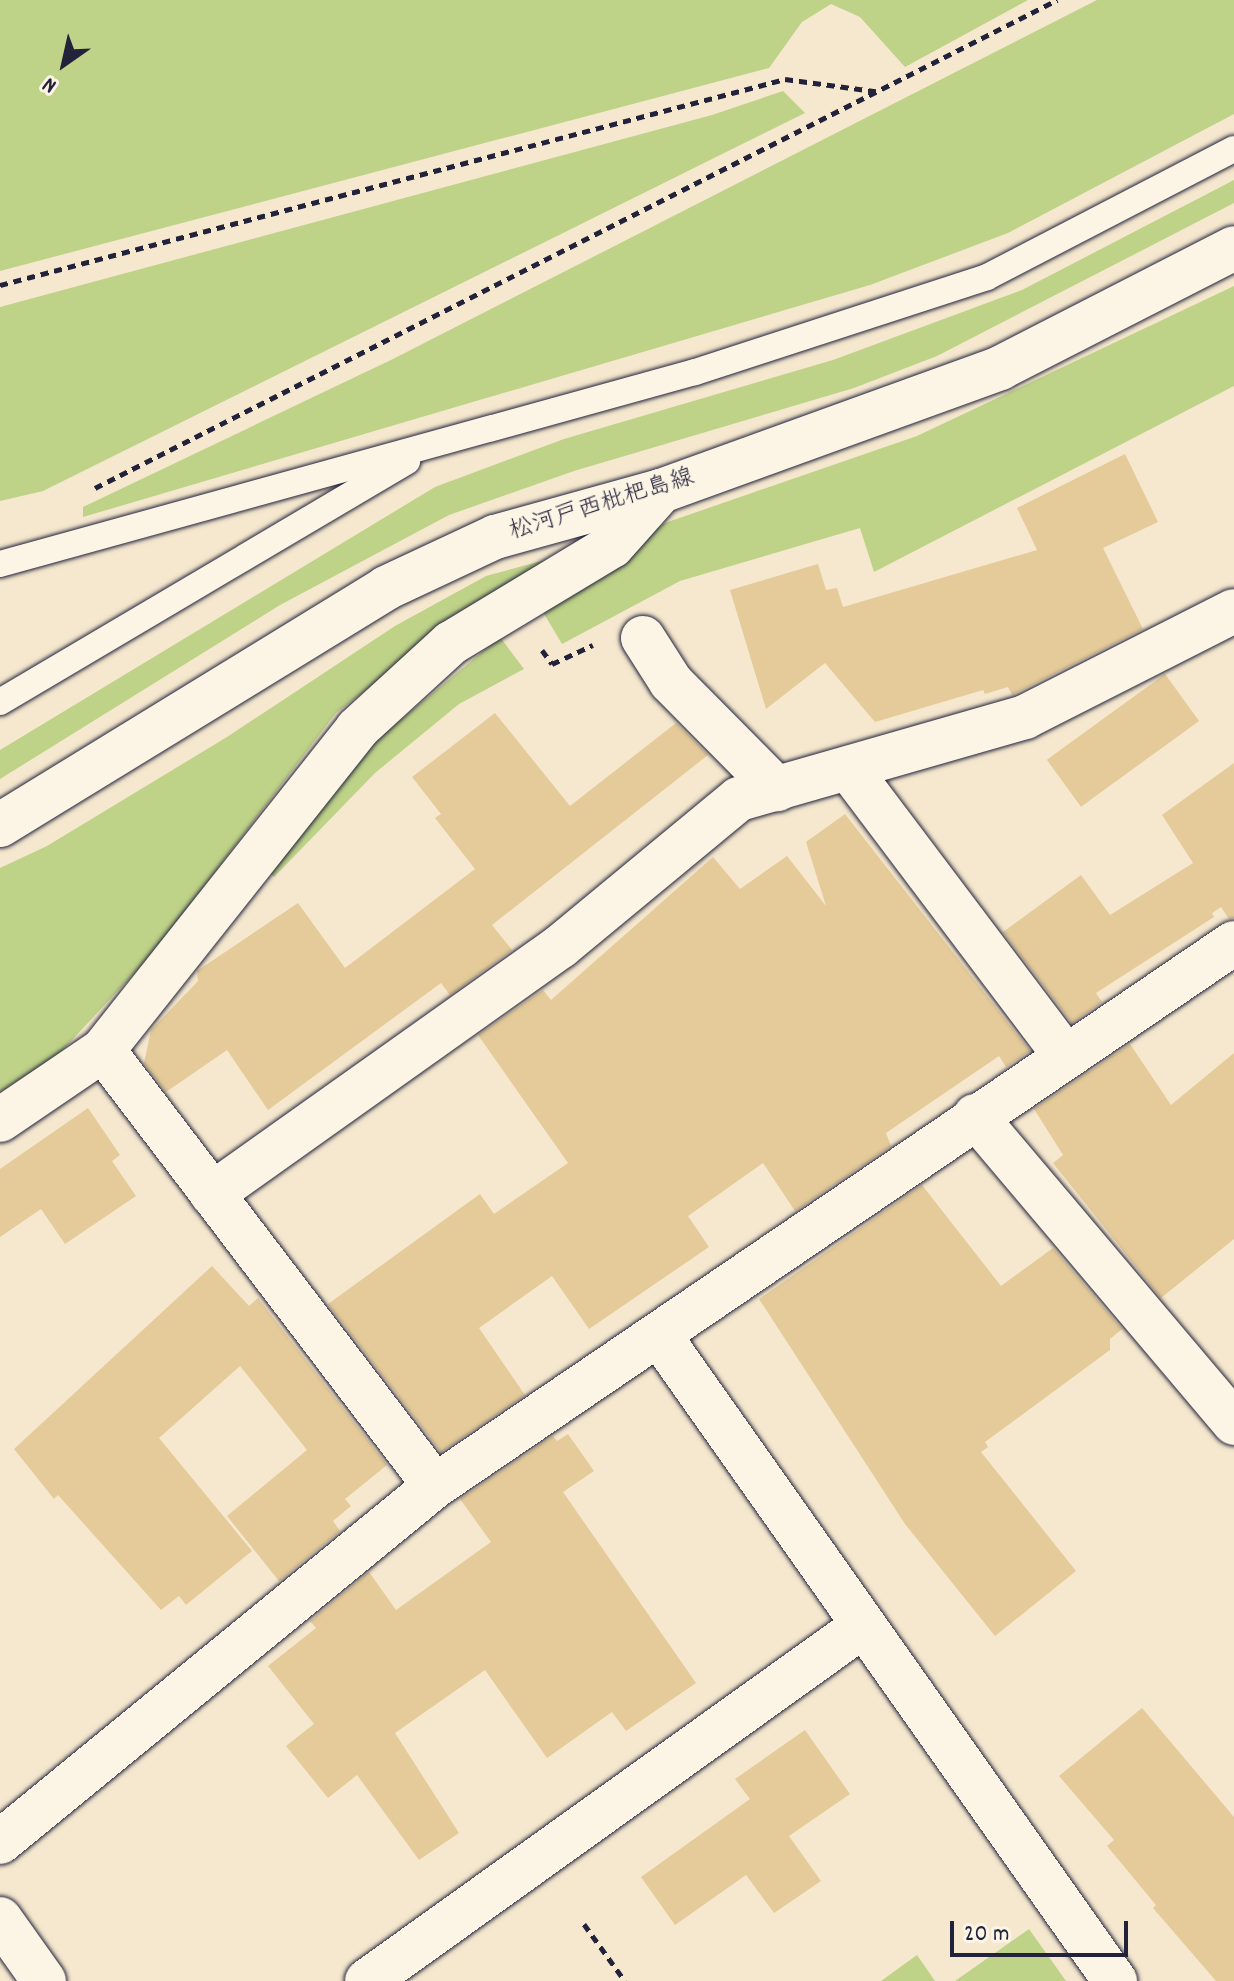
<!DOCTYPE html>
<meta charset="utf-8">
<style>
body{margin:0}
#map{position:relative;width:1234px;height:1981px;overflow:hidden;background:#f5e8ce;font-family:Dekko,"Klee One",sans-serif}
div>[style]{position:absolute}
.green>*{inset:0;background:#bed288}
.building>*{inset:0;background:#e5cb9a;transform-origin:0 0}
.path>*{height:5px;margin-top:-2.5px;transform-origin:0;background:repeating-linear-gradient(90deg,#22223b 0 8px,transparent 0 14px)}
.roads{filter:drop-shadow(0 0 2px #22223b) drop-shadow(0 0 2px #22223b)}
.service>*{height:26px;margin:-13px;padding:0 13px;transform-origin:13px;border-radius:13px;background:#fcf5e5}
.minor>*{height:44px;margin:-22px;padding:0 22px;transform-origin:22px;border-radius:22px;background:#fcf5e5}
.secondary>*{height:44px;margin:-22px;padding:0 22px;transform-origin:22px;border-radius:22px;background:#fcf5e5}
span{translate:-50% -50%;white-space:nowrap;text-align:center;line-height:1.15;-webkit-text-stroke:6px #fcf5e5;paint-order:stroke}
.street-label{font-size:24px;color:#22223b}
.north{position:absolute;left:24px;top:24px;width:80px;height:80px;-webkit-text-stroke:6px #fcf5e5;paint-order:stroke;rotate:214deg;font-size:22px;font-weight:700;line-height:32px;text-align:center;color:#22223b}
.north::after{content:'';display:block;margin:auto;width:28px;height:36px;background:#22223b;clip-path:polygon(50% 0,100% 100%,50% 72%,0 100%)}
.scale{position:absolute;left:950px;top:1921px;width:178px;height:36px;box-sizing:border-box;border:4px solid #22223b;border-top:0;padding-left:10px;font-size:24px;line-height:28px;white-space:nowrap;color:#22223b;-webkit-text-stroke:6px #fcf5e5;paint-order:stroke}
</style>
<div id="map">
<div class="green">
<div style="clip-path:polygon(0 0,1028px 0,905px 67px,860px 17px,831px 4px,802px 22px,769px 68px,0 271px)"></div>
<div style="clip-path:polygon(1097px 0,1234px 0,1234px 114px,1008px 233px,870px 285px,83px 517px,83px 507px,393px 359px)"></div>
<div style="clip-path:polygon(783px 91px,805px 113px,43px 491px,0 501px,0 307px,712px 115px)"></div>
<div style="clip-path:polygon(1234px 180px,1234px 203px,937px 356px,854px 388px,574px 471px,449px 515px,280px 605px,0 779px,0 750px,435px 487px,564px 439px,833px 360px,1022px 290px)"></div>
<div style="clip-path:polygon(1234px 286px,1234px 386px,874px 572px,860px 528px,680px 581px,562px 644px,540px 607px,665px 523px,917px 436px)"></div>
<div style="clip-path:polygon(556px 557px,439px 634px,336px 713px,153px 953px,58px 1055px,0 1092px,0 868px,47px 846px,227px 737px,395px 626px,486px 576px)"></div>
<div style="clip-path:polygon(500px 637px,524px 669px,459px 704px,375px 773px,274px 877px,269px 873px,378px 739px)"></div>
<div style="clip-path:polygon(1029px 1929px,1066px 1981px,955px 1981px)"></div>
<div style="clip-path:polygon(917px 1955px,935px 1981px,881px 1981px)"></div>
</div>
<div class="building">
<div style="clip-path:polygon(1125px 454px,1158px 522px,1103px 548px,1143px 629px,1012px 695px,1008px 687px,985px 694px,983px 690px,875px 722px,825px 663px,766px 709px,730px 590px,818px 564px,826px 590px,837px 588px,843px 607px,1037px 550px,1017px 508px)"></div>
<div style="left:1165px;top:674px;width:58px;height:146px;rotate:54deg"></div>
<div style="clip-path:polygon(495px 713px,570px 806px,676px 723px,708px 755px,492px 925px,512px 950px,450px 995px,441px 983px,268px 1110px,227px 1050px,166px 1092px,144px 1063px,151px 1030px,198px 981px,197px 971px,298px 903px,345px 968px,475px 869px,435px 818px,441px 814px,412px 777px)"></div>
<div style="clip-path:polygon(1234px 763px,1234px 918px,1229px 919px,1221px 907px,1212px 913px,1214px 917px,1096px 993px,1102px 1002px,1072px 1023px,1003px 932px,1081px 875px,1110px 915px,1193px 863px,1162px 815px)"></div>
<div style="clip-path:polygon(845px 814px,1030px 1051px,1006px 1067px,999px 1056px,886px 1133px,891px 1146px,795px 1211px,763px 1163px,688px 1216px,709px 1247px,589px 1329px,552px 1276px,479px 1328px,525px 1395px,441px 1452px,328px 1304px,480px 1194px,494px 1214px,568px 1163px,478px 1035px,543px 990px,551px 1000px,713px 857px,740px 889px,787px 856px,826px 906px,806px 842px)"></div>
<div style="clip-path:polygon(1130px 1044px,1171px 1105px,1234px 1053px,1234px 1239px,1161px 1298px,1053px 1163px,1063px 1155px,1034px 1109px)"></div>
<div style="clip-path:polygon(88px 1108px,120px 1155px,112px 1161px,136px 1196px,65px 1244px,41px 1209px,0 1237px,0 1169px)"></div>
<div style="clip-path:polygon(922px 1185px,1001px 1286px,1053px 1248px,1122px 1329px,1110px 1339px,1110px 1350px,985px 1442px,988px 1447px,981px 1452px,1076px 1571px,995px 1636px,905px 1524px,759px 1299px)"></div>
<div style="clip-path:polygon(212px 1266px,249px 1306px,258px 1298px,387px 1465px,345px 1499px,351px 1506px,333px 1521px,340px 1531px,279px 1581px,227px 1516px,307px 1450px,240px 1366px,159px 1438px,252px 1551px,186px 1605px,179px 1596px,161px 1610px,58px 1495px,54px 1499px,14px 1449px)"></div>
<div style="clip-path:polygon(568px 1434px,594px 1471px,563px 1492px,696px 1683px,626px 1731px,612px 1712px,547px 1758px,485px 1670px,395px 1733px,459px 1833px,419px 1860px,357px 1775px,328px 1798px,286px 1746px,314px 1724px,268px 1666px,316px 1628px,310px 1621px,369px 1572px,396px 1610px,491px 1542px,460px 1499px,553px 1436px,557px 1441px)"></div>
<div style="clip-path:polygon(1142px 1708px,1234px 1817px,1234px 1981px,1216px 1981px,1153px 1908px,1156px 1905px,1107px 1846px,1114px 1840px,1059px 1776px)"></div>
<div style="clip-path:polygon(805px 1730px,850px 1794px,789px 1836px,821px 1881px,774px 1913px,746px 1875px,675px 1925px,641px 1877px,750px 1799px,735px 1779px)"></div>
</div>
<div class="path">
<div style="left:0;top:285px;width:812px;rotate:-14.7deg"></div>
<div style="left:785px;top:79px;width:97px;rotate:7.7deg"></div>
<div style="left:95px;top:488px;width:1079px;rotate:-26.9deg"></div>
<div style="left:542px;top:650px;width:17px;rotate:54deg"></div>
<div style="left:552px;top:664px;width:45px;rotate:-24.9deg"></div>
<div style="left:584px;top:1924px;width:70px;rotate:54.3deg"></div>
</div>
<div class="roads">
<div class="service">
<div style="left:0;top:564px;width:721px;rotate:-15.44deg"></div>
<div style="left:695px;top:372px;width:307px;rotate:-18deg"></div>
<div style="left:987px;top:277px;width:278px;rotate:-27.4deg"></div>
<div style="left:0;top:702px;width:473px;rotate:-30.6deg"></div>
</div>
<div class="minor">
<div style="left:643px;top:638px;width:52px;rotate:57.5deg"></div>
<div style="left:671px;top:682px;width:151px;rotate:45.3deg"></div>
<div style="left:849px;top:769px;width:359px;rotate:53deg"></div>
<div style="left:103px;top:1050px;width:548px;rotate:52.71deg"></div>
<div style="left:975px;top:1116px;width:402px;rotate:49.8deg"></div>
<div style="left:0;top:1120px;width:125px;rotate:-34.2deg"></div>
<div style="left:103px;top:1050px;width:409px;rotate:-51.6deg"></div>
<div style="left:357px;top:729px;width:127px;rotate:-42.5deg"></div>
<div style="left:451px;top:643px;width:188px;rotate:-31.1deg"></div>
<div style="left:612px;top:546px;width:74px;rotate:-48.3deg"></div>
<div style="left:212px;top:1194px;width:428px;rotate:-35.4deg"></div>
<div style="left:561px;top:946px;width:231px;rotate:-39.6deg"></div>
<div style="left:739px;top:799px;width:298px;rotate:-16deg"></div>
<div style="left:1025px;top:717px;width:234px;rotate:-26.9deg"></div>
<div style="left:659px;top:1335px;width:791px;rotate:54.78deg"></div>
<div style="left:0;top:1842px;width:562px;rotate:-39.3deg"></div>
<div style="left:435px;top:1486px;width:966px;rotate:-34.2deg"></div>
<div style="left:0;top:1919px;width:76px;rotate:54.6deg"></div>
<div style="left:367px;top:1981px;width:611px;rotate:-35.61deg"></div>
</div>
<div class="secondary">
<div style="left:0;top:825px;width:453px;rotate:-31.5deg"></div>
<div style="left:386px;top:588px;width:120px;rotate:-25.1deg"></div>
<div style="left:495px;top:537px;width:172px;rotate:-15.5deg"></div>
<div style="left:661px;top:491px;width:361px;rotate:-19.9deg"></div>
<div style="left:1000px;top:368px;width:263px;rotate:-27.1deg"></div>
</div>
</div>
<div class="street-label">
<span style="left:602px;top:506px;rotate:-17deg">松河戸西枇杷島線</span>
</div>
<div class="north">N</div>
<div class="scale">20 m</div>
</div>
